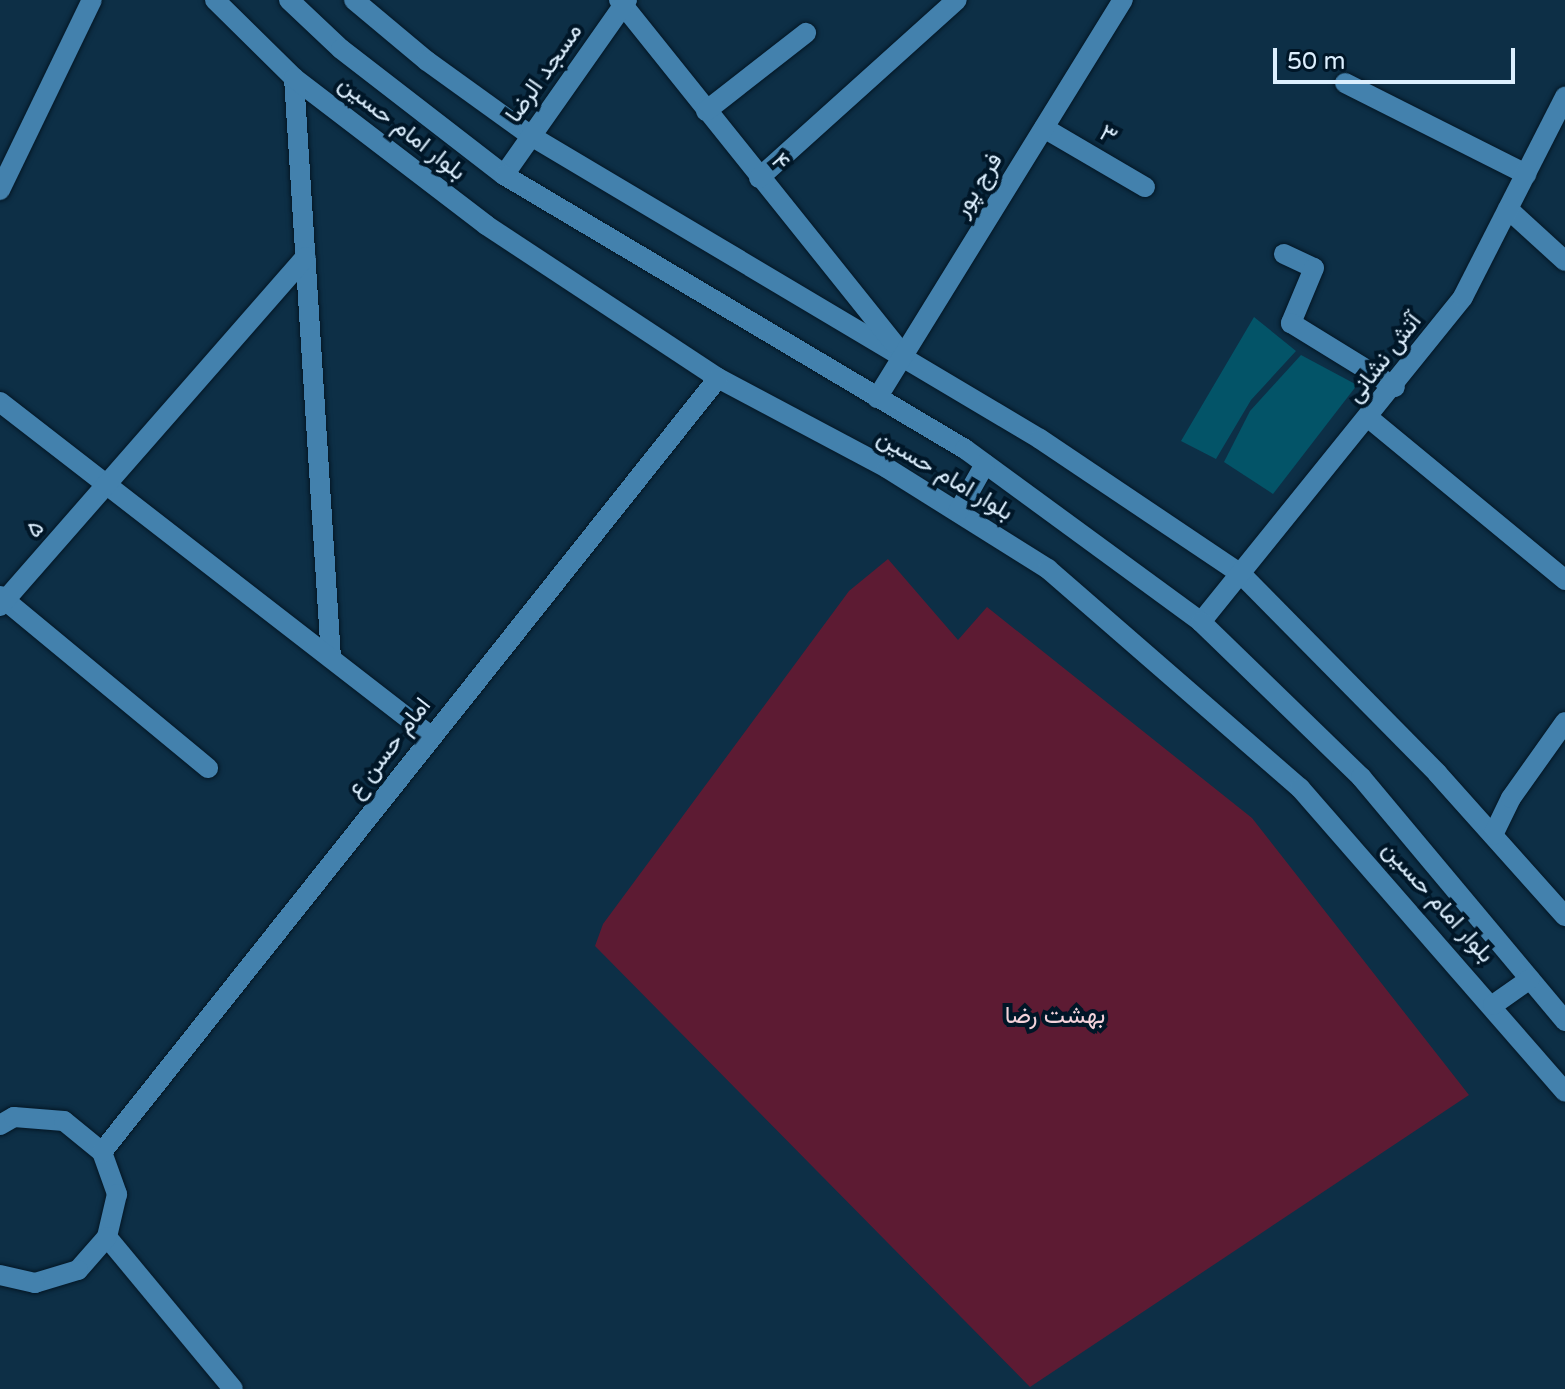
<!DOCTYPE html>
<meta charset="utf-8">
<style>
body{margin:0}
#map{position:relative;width:1565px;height:1389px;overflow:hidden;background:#0d2f46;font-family:"Varela Round",Vazirmatn,sans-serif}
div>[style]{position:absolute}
.green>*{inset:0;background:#5d1b33}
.building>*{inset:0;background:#035468}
.roads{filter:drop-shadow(0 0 2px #041624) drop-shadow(0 0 2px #041624)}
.minor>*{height:20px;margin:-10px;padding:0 10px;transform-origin:10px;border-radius:10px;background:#4381ad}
.tertiary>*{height:20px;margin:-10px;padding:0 10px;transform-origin:10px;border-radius:10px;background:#4381ad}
span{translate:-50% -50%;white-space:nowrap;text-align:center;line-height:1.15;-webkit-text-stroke:8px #001627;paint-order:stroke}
.street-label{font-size:24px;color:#dceffe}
.park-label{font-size:24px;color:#f4d3db}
.scale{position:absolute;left:1273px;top:48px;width:242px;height:36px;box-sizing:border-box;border:4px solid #dceffe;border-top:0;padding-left:10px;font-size:24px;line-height:28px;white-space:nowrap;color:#dceffe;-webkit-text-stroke:6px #001627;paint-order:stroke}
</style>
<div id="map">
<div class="green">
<div style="clip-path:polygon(888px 559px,958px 640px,987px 607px,1252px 818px,1469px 1095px,1030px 1387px,595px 946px,603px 924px,849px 591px)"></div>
</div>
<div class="building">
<div style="clip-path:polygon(1254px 317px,1296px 351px,1251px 400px,1216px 459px,1181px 441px)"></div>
<div style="clip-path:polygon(1301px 355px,1357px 385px,1273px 494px,1224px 462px,1250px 411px)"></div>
</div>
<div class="roads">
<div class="minor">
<div style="left:354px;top:0;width:95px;rotate:39.9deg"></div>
<div style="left:427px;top:61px;width:128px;rotate:35.8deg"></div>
<div style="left:531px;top:136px;width:592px;rotate:30.76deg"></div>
<div style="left:1040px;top:439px;width:242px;rotate:33.9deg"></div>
<div style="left:1241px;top:574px;width:279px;rotate:45.4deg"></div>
<div style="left:1437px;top:773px;width:192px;rotate:48.2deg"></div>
<div style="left:619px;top:0;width:440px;rotate:51.3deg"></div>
<div style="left:294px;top:78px;width:581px;rotate:86.35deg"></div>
<div style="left:1345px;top:83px;width:203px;rotate:26.7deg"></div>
<div style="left:706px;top:111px;width:127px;rotate:-38deg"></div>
<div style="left:1044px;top:128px;width:117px;rotate:30.3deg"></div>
<div style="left:504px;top:175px;width:214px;rotate:-54.9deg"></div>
<div style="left:759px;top:178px;width:266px;rotate:-42deg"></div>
<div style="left:0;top:190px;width:211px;rotate:-64.2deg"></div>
<div style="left:1508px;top:209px;width:77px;rotate:42.4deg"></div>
<div style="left:1284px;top:254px;width:33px;rotate:25deg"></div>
<div style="left:1314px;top:268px;width:60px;rotate:112.7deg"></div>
<div style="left:1291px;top:323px;width:122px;rotate:31.6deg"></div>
<div style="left:877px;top:398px;width:468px;rotate:-58.3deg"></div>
<div style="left:0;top:402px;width:547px;rotate:37.79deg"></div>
<div style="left:1370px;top:419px;width:253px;rotate:39.5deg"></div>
<div style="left:0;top:596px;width:270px;rotate:39.6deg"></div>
<div style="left:0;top:606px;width:464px;rotate:-48.8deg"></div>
<div style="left:1201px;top:622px;width:417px;rotate:-51.1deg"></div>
<div style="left:1463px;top:297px;width:225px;rotate:-63deg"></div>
<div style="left:1493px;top:835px;width:41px;rotate:-64.1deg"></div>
<div style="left:1511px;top:798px;width:93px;rotate:-54.6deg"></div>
<div style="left:107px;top:1237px;width:197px;rotate:50.3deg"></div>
</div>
<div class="tertiary">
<div style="left:215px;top:0;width:111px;rotate:44.6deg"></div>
<div style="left:294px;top:78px;width:242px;rotate:37.4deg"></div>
<div style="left:486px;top:225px;width:278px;rotate:33.4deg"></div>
<div style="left:718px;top:378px;width:191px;rotate:28deg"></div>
<div style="left:887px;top:468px;width:190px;rotate:32.1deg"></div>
<div style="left:1048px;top:569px;width:334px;rotate:41deg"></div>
<div style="left:1300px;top:788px;width:403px;rotate:48.9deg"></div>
<div style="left:289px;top:0;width:71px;rotate:43.3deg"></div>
<div style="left:341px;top:49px;width:206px;rotate:37.7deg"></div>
<div style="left:504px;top:175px;width:536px;rotate:30.73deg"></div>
<div style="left:965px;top:449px;width:293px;rotate:36.2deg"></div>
<div style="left:1201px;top:622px;width:223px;rotate:44.1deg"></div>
<div style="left:1361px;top:777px;width:318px;rotate:50.1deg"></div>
<div style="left:958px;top:512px;width:55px;rotate:-60.6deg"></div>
<div style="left:1493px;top:1005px;width:45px;rotate:-35.1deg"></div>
<div style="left:0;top:1125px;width:16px;rotate:-30deg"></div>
<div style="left:14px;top:1117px;width:50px;rotate:4.6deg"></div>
<div style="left:64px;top:1121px;width:49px;rotate:39.2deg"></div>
<div style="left:102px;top:1152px;width:45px;rotate:70.3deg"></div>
<div style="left:117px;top:1194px;width:44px;rotate:103.1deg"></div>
<div style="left:107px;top:1237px;width:44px;rotate:131.3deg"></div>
<div style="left:78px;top:1270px;width:45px;rotate:163.2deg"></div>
<div style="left:35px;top:1283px;width:36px;rotate:-167deg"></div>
<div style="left:102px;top:1152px;width:989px;rotate:-51.48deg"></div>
</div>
</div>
<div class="street-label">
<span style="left:544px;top:73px;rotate:-55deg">مسجد الرضا</span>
<span style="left:402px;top:128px;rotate:38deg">بلوار امام حسین</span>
<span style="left:1108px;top:135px;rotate:31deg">۳</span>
<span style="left:780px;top:162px;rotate:51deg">۴</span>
<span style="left:978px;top:185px;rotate:-58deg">فرج پور</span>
<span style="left:1384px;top:358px;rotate:-52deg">آتش نشانی</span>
<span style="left:945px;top:475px;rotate:31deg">بلوار امام حسین</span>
<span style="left:35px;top:529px;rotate:-48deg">۵</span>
<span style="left:389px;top:748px;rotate:-52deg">امام حسن ع</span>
<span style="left:1438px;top:902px;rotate:48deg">بلوار امام حسین</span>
</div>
<div class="park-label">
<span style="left:1055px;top:1016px">بهشت رضا</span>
</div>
<div class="scale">50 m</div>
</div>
